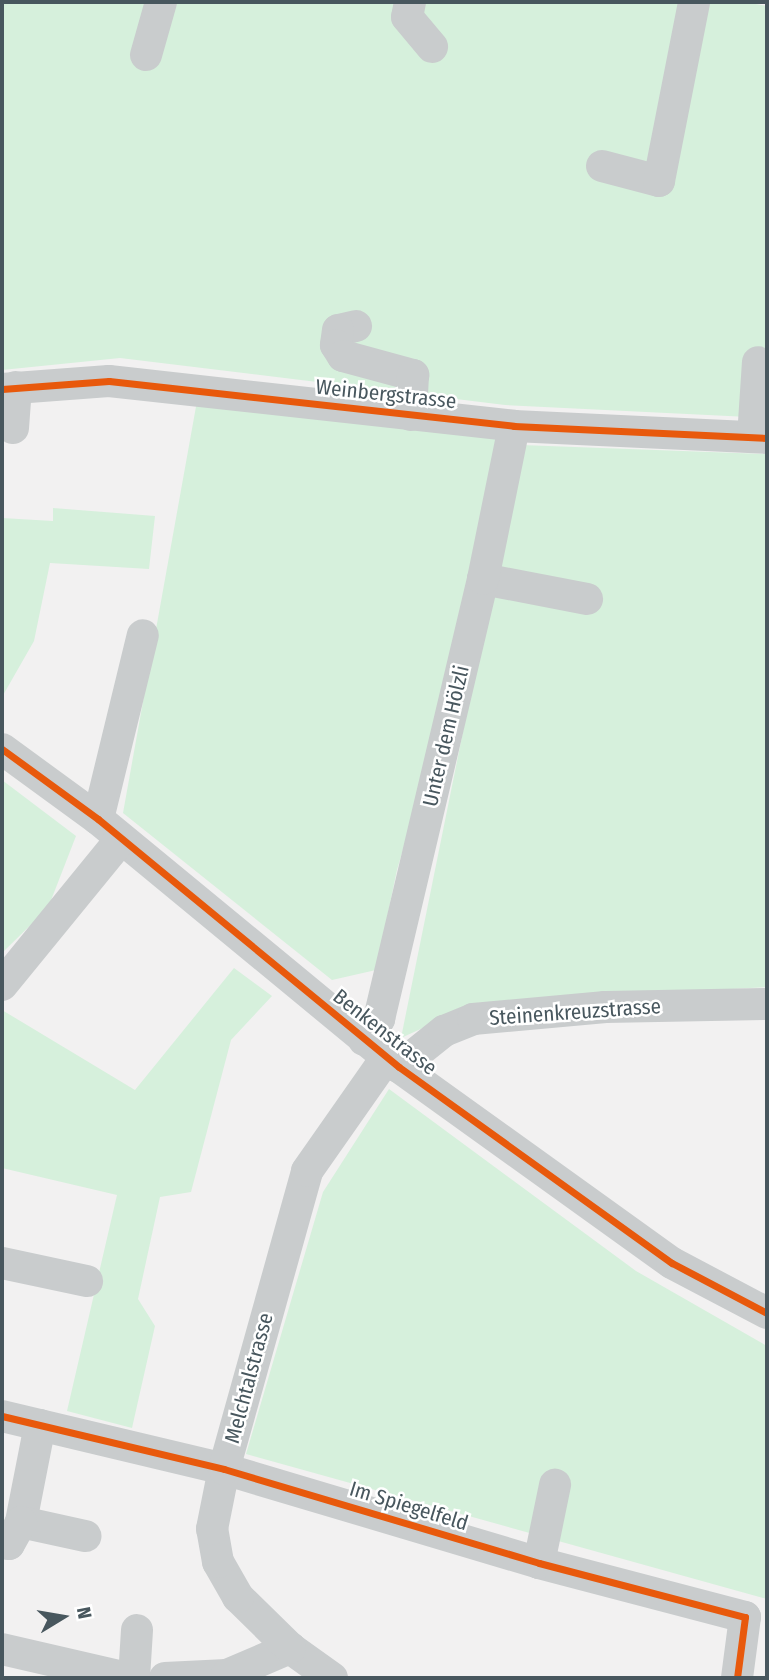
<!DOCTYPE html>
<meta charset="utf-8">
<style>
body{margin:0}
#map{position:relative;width:769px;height:1680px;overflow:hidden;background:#f2f1f1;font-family:"Fira Sans Condensed",sans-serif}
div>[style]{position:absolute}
.green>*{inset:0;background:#d6f0dc}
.minor>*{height:32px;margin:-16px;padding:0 16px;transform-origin:16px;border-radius:16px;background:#c9cccd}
.cycleway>*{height:7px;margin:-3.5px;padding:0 3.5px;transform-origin:3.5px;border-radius:3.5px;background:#e8590c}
span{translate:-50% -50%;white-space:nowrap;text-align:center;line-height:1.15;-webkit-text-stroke:5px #fff;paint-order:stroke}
.street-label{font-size:21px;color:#48575e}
.frame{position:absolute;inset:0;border:4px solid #48575e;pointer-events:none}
.north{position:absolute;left:28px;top:1582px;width:70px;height:70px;-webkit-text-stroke:5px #fff;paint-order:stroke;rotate:79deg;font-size:19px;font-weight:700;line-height:28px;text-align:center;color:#48575e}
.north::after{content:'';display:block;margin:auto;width:24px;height:32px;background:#48575e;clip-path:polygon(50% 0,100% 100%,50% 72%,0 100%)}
</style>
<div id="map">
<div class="green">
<div style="clip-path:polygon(2px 2px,745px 2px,767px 6px,767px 418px,505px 405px,120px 358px,2px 370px)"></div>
<div style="clip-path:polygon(197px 401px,498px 436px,471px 612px,397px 870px,376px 970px,332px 980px,123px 813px)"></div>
<div style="clip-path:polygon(521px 445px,767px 454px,767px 987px,477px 1003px,401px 1038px)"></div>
<div style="clip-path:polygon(53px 508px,155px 516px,149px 569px,50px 563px,34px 641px,2px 697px,2px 518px,53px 521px)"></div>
<div style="clip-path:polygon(2px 780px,76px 836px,48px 908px,2px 953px)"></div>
<div style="clip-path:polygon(234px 968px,272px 996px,231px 1040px,191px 1192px,160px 1197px,138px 1299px,155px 1326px,132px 1428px,67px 1411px,117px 1195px,2px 1168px,2px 1010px,135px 1090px)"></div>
<div style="clip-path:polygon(389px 1089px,636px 1271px,767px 1346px,767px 1599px,246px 1454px,323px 1192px)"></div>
</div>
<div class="minor">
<div style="left:410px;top:2px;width:15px;rotate:101deg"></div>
<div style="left:407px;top:17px;width:39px;rotate:50deg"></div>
<div style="left:146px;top:55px;width:55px;rotate:-74.2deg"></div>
<div style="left:602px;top:166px;width:59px;rotate:14.7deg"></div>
<div style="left:659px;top:181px;width:182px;rotate:-78.9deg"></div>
<div style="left:356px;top:326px;width:18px;rotate:167deg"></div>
<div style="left:338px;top:330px;width:15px;rotate:98deg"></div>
<div style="left:336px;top:345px;width:13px;rotate:58deg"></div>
<div style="left:343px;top:356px;width:73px;rotate:15.2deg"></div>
<div style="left:413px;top:375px;width:40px;rotate:92.9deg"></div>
<div style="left:2px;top:389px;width:107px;rotate:-4.3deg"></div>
<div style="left:109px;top:381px;width:407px;rotate:6.3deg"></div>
<div style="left:514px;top:426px;width:253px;rotate:2.7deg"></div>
<div style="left:13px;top:428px;width:41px;rotate:-85.8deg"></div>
<div style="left:753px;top:437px;width:75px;rotate:-86.2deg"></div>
<div style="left:483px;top:579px;width:106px;rotate:10.9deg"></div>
<div style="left:2px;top:749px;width:119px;rotate:36.1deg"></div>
<div style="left:98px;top:819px;width:390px;rotate:39.5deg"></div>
<div style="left:399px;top:1067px;width:336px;rotate:35.7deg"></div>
<div style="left:672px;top:1263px;width:107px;rotate:27.8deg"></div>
<div style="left:98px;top:819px;width:189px;rotate:-76.3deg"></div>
<div style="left:2px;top:985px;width:188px;rotate:-50.8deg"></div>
<div style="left:364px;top:1040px;width:26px;rotate:-54deg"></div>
<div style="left:379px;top:1019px;width:452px;rotate:-76.7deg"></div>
<div style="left:483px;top:579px;width:156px;rotate:-78.5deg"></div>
<div style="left:399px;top:1067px;width:58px;rotate:-38.7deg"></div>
<div style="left:444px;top:1031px;width:31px;rotate:-22deg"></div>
<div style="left:473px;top:1019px;width:133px;rotate:-5.2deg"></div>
<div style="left:605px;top:1007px;width:162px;rotate:-1.1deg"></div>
<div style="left:2px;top:1263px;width:87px;rotate:12deg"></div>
<div style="left:2px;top:1416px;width:228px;rotate:13.4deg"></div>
<div style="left:224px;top:1469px;width:329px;rotate:16.6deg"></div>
<div style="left:539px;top:1563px;width:213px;rotate:14.7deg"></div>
<div style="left:745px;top:1617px;width:62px;rotate:97.5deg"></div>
<div style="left:40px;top:1425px;width:99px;rotate:101.1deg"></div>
<div style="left:21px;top:1522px;width:66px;rotate:12.3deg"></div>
<div style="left:2px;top:1543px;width:7px;rotate:8deg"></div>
<div style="left:9px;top:1544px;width:25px;rotate:-61deg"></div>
<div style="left:539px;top:1563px;width:80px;rotate:-78.4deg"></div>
<div style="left:2px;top:1649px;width:129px;rotate:13deg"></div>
<div style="left:134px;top:1678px;width:48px;rotate:-86.4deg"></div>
<div style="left:165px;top:1678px;width:62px;rotate:-2.8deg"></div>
<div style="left:227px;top:1675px;width:69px;rotate:-23.2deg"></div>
<div style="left:332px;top:1678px;width:52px;rotate:-144.5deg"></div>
<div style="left:290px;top:1648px;width:73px;rotate:-135.6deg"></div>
<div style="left:238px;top:1597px;width:40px;rotate:-119.7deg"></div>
<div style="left:218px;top:1562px;width:34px;rotate:-100deg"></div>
<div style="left:212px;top:1529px;width:61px;rotate:-78.7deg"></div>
<div style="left:224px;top:1469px;width:309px;rotate:-74.4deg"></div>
<div style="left:307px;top:1171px;width:138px;rotate:-55deg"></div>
</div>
<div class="cycleway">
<div style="left:2px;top:389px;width:107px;rotate:-4.3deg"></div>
<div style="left:109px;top:381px;width:407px;rotate:6.3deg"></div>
<div style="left:514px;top:426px;width:253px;rotate:2.7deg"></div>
<div style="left:2px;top:749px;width:119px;rotate:36.1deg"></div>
<div style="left:98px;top:819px;width:390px;rotate:39.5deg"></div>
<div style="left:399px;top:1067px;width:336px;rotate:35.7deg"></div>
<div style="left:672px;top:1263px;width:107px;rotate:27.8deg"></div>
<div style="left:2px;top:1416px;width:228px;rotate:13.4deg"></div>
<div style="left:224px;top:1469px;width:329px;rotate:16.6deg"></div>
<div style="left:539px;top:1563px;width:213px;rotate:14.7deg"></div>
<div style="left:745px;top:1617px;width:62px;rotate:97.5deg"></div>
</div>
<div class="street-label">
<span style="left:386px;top:394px;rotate:6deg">Weinbergstrasse</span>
<span style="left:446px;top:736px;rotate:-77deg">Unter dem Hölzli</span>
<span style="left:575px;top:1012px;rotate:-4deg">Steinenkreuzstrasse</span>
<span style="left:385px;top:1032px;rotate:38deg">Benkenstrasse</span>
<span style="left:249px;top:1378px;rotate:-75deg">Melchtalstrasse</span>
<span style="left:409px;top:1506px;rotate:17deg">Im Spiegelfeld</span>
</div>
<div class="frame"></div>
<div class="north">N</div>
</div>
